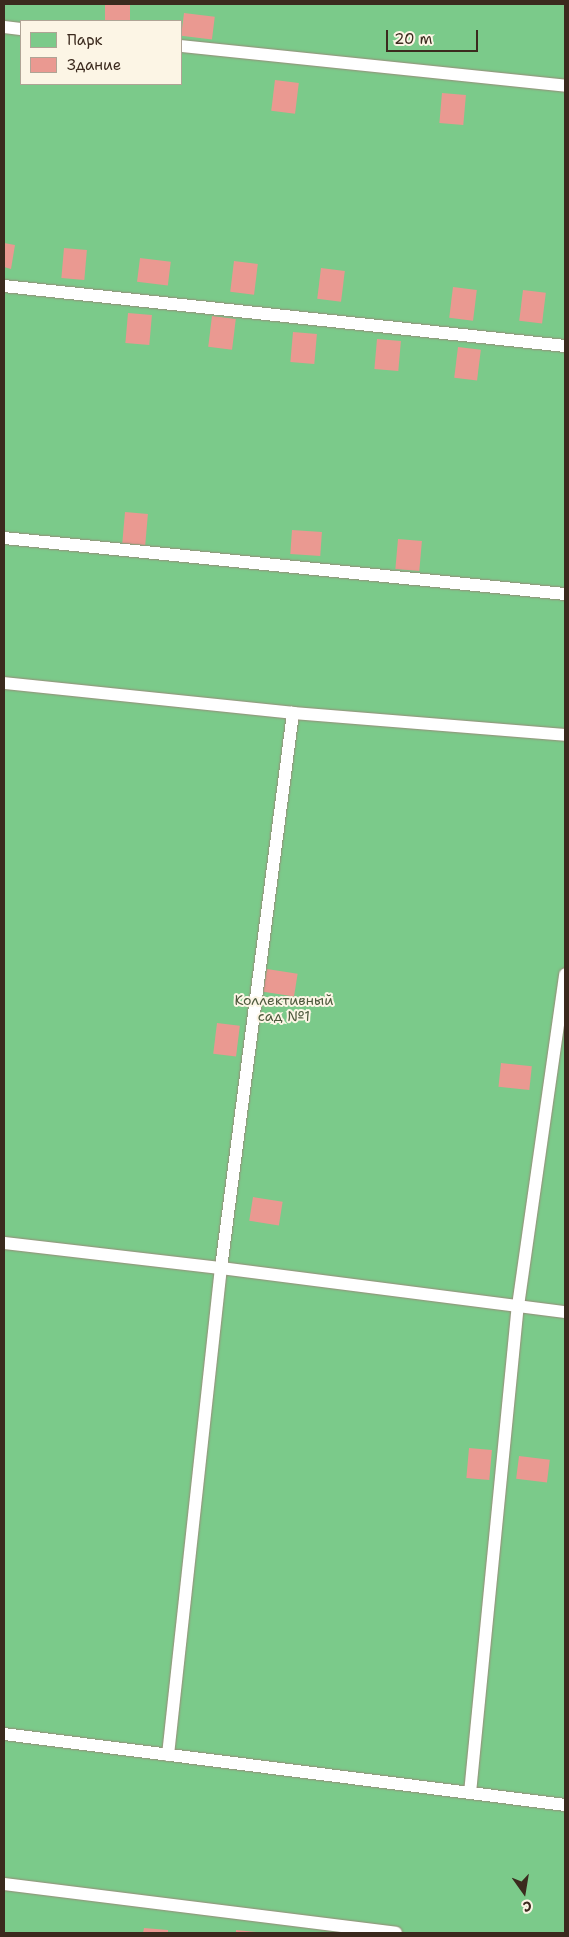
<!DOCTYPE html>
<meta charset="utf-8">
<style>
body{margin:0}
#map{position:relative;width:569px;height:1937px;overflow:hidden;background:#f4ebd2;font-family:"Shantell Sans",sans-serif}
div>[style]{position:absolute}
.green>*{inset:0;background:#7bca8a}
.building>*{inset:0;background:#ea9991;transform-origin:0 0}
.roads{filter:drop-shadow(0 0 1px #988a78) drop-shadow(0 0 1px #988a78)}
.lane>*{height:12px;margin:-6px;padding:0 6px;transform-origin:6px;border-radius:6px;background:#fff}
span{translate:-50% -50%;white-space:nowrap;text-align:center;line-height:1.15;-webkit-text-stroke:4px #fcf5e5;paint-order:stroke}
.park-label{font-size:14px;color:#4e5a3e}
.frame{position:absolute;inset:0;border:5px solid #3b2a1e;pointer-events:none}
.legend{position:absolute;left:20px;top:20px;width:162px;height:65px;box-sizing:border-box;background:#fcf5e5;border:1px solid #afa495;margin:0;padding:6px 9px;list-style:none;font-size:15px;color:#3b2a1e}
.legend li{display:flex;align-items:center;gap:10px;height:25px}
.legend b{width:25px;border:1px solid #afa495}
.north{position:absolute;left:499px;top:1867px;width:50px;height:50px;-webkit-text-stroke:4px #fcf5e5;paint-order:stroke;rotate:167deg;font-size:14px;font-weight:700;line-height:20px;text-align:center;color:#3b2a1e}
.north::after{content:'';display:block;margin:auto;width:18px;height:22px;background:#3b2a1e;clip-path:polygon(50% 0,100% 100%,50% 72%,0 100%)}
.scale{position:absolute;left:386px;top:30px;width:92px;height:22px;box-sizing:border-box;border:2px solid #3b2a1e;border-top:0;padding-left:6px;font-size:15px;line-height:18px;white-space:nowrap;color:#3b2a1e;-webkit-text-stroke:4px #fcf5e5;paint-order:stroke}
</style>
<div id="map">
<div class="green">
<div style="clip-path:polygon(evenodd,4px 4px,565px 4px,565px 1933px,4px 1933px,4px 4px,21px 21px,181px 21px,181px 84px,21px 84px,21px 21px)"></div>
</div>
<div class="building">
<div style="left:105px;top:4px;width:25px;height:17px"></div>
<div style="left:184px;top:13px;width:31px;height:23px;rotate:7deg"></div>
<div style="left:275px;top:80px;width:24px;height:31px;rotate:7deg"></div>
<div style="left:442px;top:93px;width:24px;height:30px;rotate:5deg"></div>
<div style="clip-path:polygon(4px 243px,15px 245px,11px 269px,4px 267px)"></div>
<div style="left:64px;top:248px;width:23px;height:30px;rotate:5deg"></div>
<div style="left:140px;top:258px;width:31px;height:24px;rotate:7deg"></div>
<div style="left:234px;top:261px;width:24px;height:31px;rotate:7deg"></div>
<div style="left:321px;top:268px;width:24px;height:31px;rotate:7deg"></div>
<div style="left:453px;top:287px;width:24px;height:31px;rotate:7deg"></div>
<div style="left:523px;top:290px;width:23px;height:31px;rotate:7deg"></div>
<div style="left:128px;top:313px;width:24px;height:30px;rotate:5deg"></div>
<div style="left:212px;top:316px;width:24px;height:31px;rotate:7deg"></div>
<div style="left:293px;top:332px;width:24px;height:30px;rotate:5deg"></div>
<div style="left:377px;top:339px;width:24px;height:30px;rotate:5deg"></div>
<div style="left:458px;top:347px;width:23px;height:31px;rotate:7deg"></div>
<div style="left:125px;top:512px;width:23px;height:31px;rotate:5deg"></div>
<div style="left:292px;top:530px;width:30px;height:24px;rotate:4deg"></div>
<div style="left:398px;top:539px;width:24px;height:30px;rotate:5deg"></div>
<div style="left:267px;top:969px;width:31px;height:23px;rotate:9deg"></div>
<div style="left:217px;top:1023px;width:23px;height:31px;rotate:7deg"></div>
<div style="left:501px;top:1063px;width:31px;height:24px;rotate:6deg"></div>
<div style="left:253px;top:1197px;width:30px;height:24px;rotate:9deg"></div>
<div style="left:469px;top:1448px;width:23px;height:30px;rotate:5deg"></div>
<div style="left:519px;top:1456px;width:31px;height:23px;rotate:7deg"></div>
<div style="clip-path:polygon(144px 1928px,168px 1930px,168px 1933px,143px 1933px)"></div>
<div style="clip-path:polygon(236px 1930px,256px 1932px,256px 1933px,236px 1933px)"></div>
</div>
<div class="roads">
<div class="lane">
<div style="left:4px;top:27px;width:17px;rotate:7deg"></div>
<div style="left:181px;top:46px;width:386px;rotate:5.9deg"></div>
<div style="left:4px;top:286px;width:564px;rotate:6.1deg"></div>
<div style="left:4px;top:538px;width:564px;rotate:5.7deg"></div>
<div style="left:4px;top:683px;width:291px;rotate:5.9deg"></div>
<div style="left:293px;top:713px;width:273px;rotate:4.6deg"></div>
<div style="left:4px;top:1243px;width:218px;rotate:6.6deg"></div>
<div style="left:221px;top:1268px;width:347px;rotate:7.3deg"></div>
<div style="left:4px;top:1734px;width:565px;rotate:7.21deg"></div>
<div style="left:168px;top:1755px;width:490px;rotate:-83.8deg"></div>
<div style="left:221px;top:1268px;width:560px;rotate:-82.61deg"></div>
<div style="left:470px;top:1793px;width:489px;rotate:-84.4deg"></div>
<div style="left:518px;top:1306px;width:335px;rotate:-81.9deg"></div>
<div style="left:4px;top:1884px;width:395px;rotate:7.1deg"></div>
</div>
</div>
<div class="park-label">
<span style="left:284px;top:1008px">Коллективный<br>сад №1</span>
</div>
<div class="frame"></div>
<ul class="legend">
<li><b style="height:14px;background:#7bca8a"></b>Парк</li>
<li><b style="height:14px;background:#ea9991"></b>Здание</li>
</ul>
<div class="north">С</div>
<div class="scale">20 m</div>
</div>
